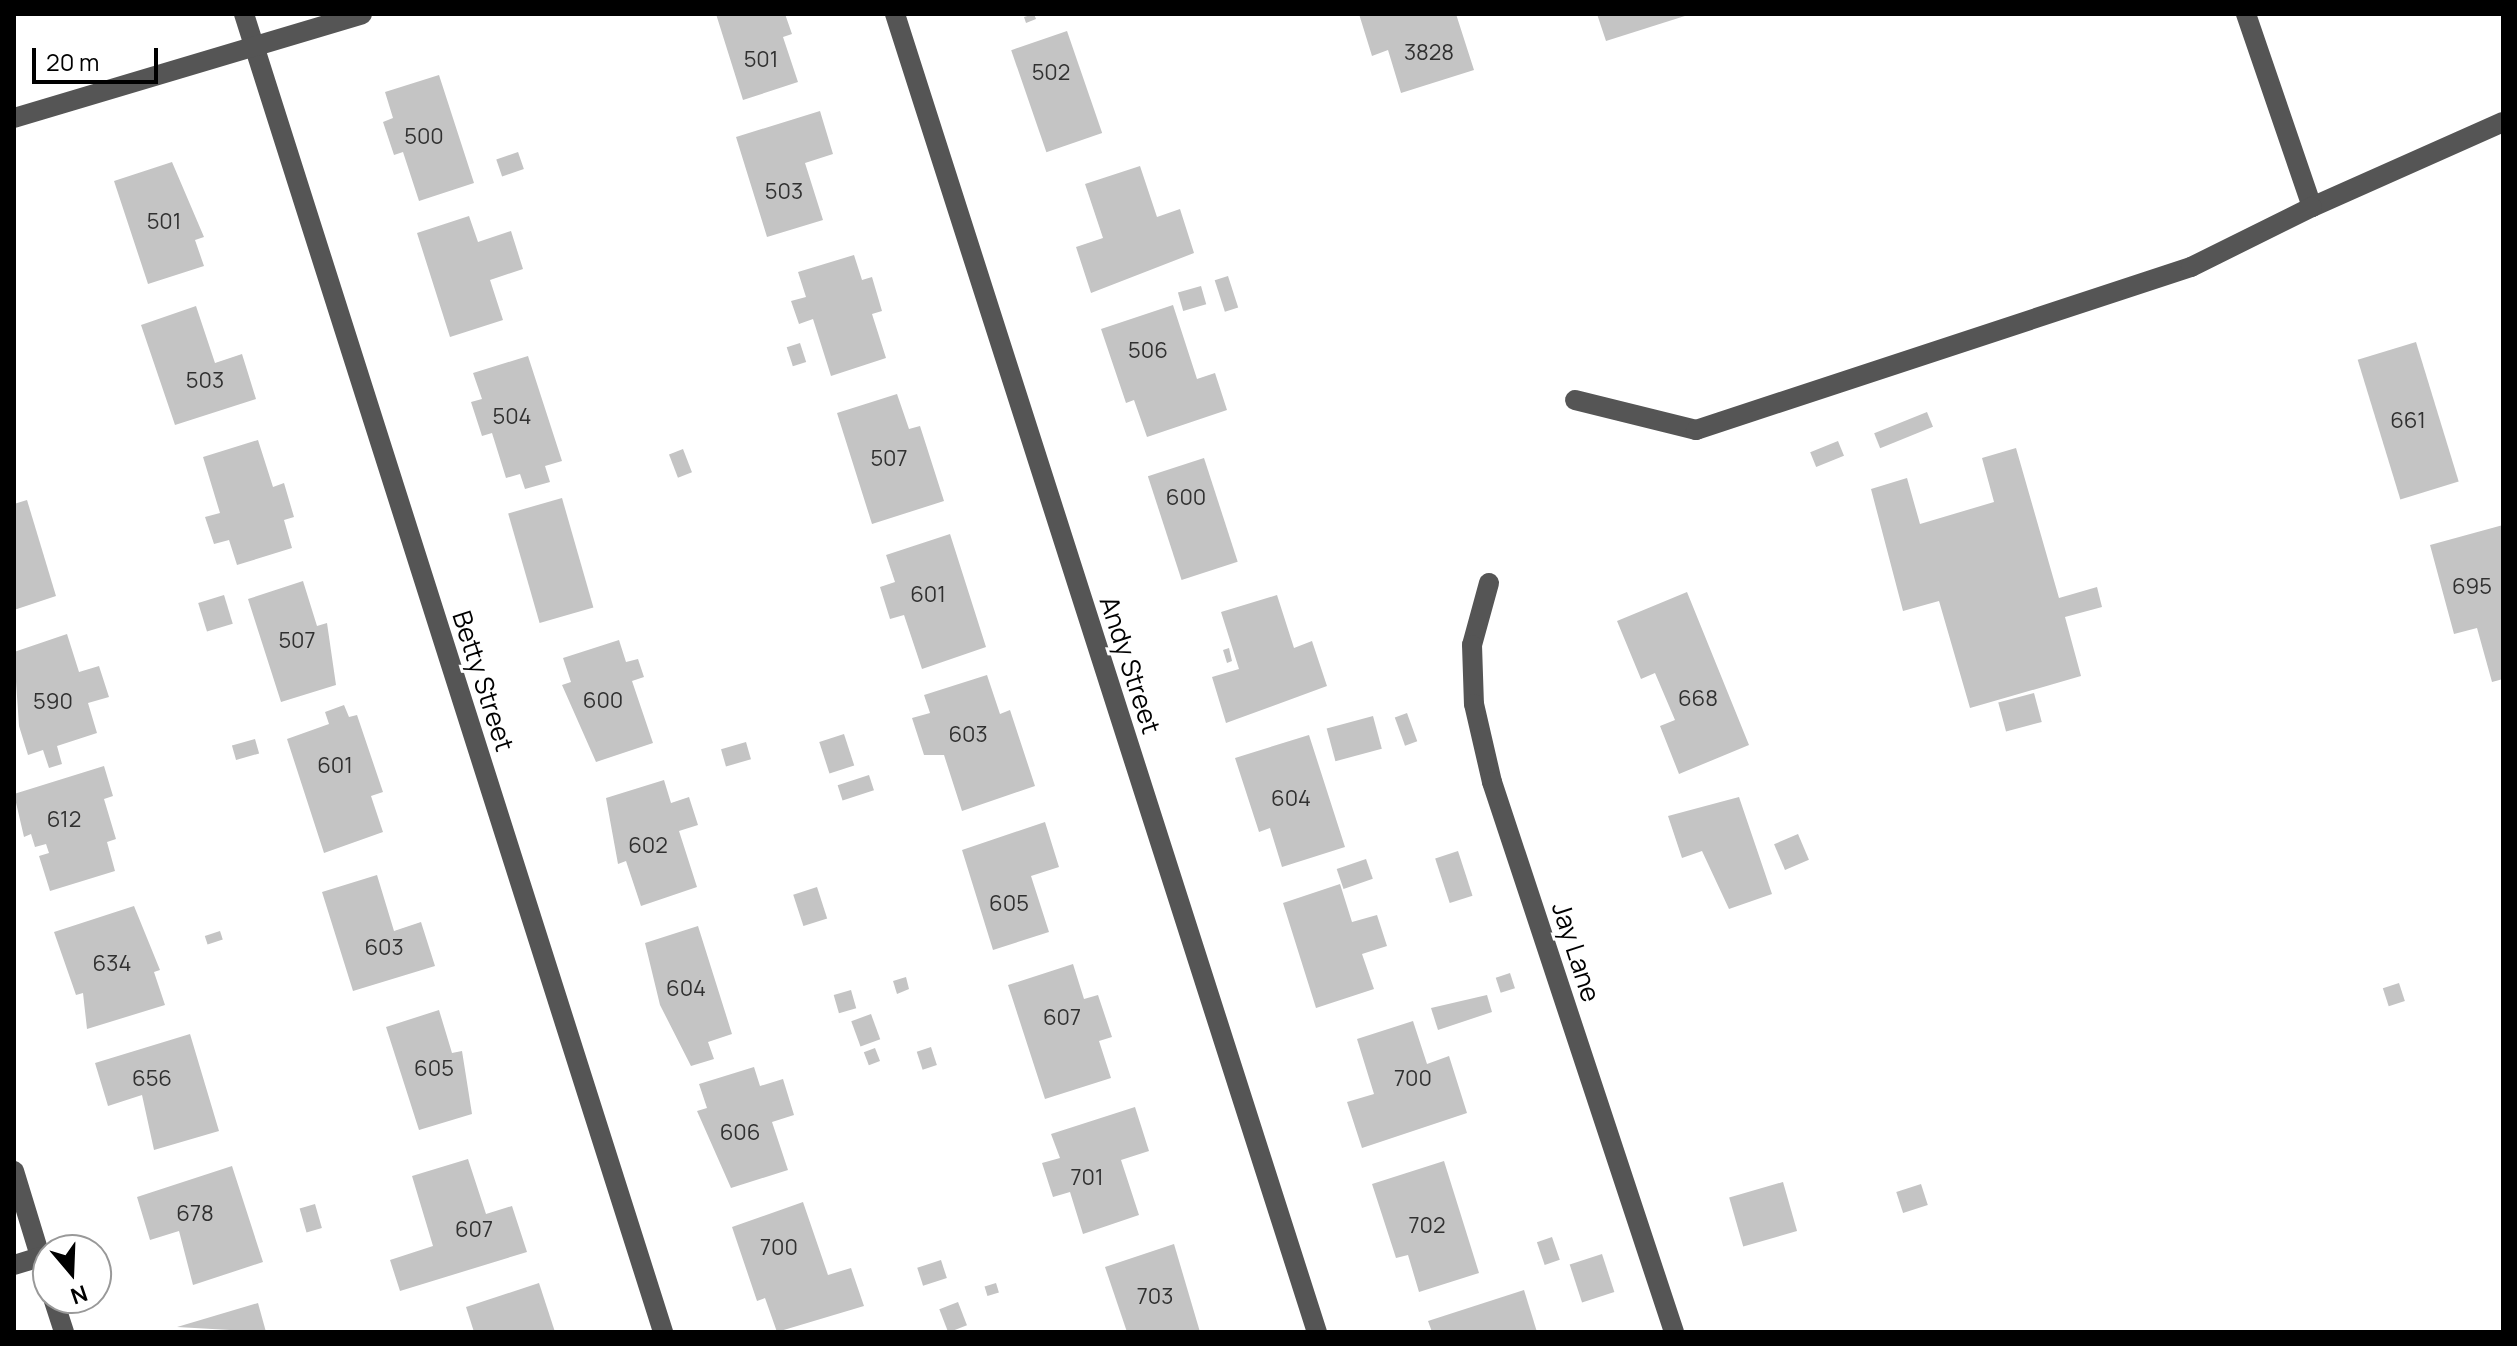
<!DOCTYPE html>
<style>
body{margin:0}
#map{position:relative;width:2517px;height:1346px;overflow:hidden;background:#fff;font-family:Manrope,sans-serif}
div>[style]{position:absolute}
.building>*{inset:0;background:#c4c4c4;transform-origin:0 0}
.minor>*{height:20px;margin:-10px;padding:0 10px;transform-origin:10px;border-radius:10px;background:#555}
span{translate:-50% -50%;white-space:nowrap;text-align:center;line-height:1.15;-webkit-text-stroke:6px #fff;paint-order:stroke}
.number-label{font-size:22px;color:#313131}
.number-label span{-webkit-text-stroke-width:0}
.street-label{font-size:26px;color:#000}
.frame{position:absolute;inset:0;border:16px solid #000;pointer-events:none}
.north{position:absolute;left:32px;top:1234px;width:80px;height:80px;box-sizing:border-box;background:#fff;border:2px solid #999;border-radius:50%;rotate:161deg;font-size:22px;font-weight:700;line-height:32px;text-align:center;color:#000}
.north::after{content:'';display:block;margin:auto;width:28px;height:36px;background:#000;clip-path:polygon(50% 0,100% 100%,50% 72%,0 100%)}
.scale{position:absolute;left:32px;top:48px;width:126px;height:36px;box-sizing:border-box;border:4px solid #000;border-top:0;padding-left:10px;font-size:24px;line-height:28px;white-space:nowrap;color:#000;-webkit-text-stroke:6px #fff;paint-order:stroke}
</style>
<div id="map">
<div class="building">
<div style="clip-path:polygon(716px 14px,785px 14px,792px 34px,783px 37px,798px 82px,743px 100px)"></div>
<div style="clip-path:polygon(1034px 14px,1036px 19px,1026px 23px,1024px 17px)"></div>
<div style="clip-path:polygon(1359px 14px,1456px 14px,1474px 70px,1401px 93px,1388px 50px,1372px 56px)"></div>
<div style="clip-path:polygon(1597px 14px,1688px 14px,1688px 15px,1606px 41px)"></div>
<div style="left:1067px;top:31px;width:108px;height:59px;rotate:71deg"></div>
<div style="clip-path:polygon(439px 75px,474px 183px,419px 201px,403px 152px,394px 155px,383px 122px,393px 118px,385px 92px)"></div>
<div style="clip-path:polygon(820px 111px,833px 154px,805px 163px,823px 220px,767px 237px,736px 137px)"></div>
<div style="left:518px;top:152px;width:18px;height:23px;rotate:71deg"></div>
<div style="clip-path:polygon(172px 162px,204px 237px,195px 240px,204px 266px,148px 284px,114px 181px)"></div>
<div style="clip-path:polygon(1140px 166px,1157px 217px,1180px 209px,1194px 253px,1091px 293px,1076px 247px,1103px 238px,1085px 184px)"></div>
<div style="clip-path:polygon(469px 216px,478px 242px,511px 231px,523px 269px,490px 280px,503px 320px,450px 337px,417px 233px)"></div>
<div style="clip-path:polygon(854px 255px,862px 280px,872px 277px,882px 311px,872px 314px,886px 358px,831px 376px,813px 319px,799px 324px,791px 301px,806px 297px,798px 272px)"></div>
<div style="left:1228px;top:276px;width:33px;height:14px;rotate:72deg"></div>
<div style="left:1201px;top:286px;width:19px;height:24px;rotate:74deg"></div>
<div style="clip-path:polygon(1173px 305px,1197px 379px,1215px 373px,1227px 410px,1147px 437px,1134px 400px,1126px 403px,1101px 329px)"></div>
<div style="clip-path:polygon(196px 306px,215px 363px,242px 354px,256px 399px,175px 425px,141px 325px)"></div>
<div style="left:2416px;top:342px;width:146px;height:61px;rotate:73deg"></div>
<div style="left:800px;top:343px;width:20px;height:14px;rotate:72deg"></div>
<div style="clip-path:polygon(528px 356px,562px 461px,545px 466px,550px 482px,525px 489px,520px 474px,506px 478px,492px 433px,482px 436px,471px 402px,482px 399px,473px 373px)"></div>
<div style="clip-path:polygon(897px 394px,909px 429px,920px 426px,944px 501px,872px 524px,837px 413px)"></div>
<div style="left:1927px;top:412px;width:16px;height:57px;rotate:68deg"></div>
<div style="clip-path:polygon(258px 440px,273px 487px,284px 483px,294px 517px,284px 520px,292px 548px,237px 565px,229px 540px,214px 544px,205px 517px,220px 513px,203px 457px)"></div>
<div style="left:1838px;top:441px;width:16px;height:30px;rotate:68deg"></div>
<div style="clip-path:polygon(2016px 448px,2059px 598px,2097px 587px,2102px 607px,2065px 617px,2081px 676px,1970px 708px,1939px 601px,1903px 611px,1871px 489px,1907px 478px,1920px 524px,1994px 502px,1982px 458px)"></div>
<div style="left:683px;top:449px;width:25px;height:15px;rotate:69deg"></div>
<div style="left:1204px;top:458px;width:109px;height:59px;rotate:72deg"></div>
<div style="left:562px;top:498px;width:114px;height:56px;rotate:74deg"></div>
<div style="clip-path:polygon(27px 500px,56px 596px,14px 610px,14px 504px)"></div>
<div style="clip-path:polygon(2503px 525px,2503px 679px,2492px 682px,2477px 628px,2454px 634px,2430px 545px)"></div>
<div style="clip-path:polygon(950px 534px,986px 647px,922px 669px,904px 615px,890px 619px,880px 587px,895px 582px,886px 555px)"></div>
<div style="clip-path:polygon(303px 581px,317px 626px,327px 623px,336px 685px,281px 702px,248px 599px)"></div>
<div style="clip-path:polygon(1687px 592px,1749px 745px,1679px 774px,1660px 726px,1675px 720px,1655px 673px,1641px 679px,1617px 621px)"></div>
<div style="left:224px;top:595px;width:30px;height:27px;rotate:73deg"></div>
<div style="clip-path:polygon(1277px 595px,1294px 648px,1312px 641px,1327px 686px,1226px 723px,1212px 677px,1239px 669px,1221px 612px)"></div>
<div style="clip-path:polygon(67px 634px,79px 672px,99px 666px,109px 697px,88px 703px,97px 733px,57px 746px,62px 764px,49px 768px,43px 750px,28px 755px,19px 726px,14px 652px)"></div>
<div style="clip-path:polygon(619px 640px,626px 662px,638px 659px,644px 677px,632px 681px,653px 743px,596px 762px,562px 685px,571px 682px,563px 658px)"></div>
<div style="clip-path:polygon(1229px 648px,1232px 661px,1227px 663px,1223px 650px)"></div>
<div style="clip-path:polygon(987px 675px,1000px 714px,1010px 710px,1035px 786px,962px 811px,944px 755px,924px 755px,912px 718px,930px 713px,924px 695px)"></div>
<div style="left:2034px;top:693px;width:30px;height:37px;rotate:75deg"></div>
<div style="clip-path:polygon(344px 705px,349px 717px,357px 715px,383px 792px,371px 796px,383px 832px,324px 853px,287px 739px,329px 724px,325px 712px)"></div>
<div style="left:1407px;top:713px;width:30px;height:13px;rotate:70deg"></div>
<div style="left:1373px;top:716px;width:34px;height:48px;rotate:75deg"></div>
<div style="left:844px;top:734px;width:33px;height:26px;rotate:72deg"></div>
<div style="clip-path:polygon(1309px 735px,1345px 847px,1282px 867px,1270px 828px,1259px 832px,1235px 758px)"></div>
<div style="left:255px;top:739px;width:15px;height:24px;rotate:74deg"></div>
<div style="left:746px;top:742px;width:18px;height:26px;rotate:74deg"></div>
<div style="clip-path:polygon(104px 766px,113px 796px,104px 799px,116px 839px,107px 842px,115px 871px,50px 891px,39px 856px,49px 853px,46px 844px,35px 847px,31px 834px,24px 837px,14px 794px)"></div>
<div style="left:869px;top:775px;width:16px;height:33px;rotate:72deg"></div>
<div style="clip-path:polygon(664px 780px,671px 803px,689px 797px,698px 825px,679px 831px,697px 887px,641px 906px,626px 861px,618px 864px,606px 798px)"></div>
<div style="clip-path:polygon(1739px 797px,1772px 894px,1729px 909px,1702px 851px,1682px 858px,1668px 816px)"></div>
<div style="clip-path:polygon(1045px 822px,1059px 867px,1031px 876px,1049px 932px,993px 950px,962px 850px)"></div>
<div style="left:1798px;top:834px;width:28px;height:26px;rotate:67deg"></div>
<div style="left:1458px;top:851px;width:47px;height:24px;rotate:72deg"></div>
<div style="left:1366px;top:859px;width:21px;height:31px;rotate:71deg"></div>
<div style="clip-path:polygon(377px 875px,394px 931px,421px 922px,435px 966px,353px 991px,322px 892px)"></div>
<div style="clip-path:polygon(1340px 884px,1352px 922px,1377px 915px,1387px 946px,1362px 954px,1374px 989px,1316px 1008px,1283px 903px)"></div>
<div style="left:817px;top:887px;width:33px;height:25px;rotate:72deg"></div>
<div style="clip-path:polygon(134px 906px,160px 970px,154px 972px,165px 1005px,87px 1029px,83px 993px,76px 995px,54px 932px)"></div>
<div style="clip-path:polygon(698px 926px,732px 1034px,708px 1042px,714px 1059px,691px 1066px,660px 1005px,645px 943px)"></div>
<div style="left:220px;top:931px;width:9px;height:16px;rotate:72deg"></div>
<div style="clip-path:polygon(1073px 964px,1084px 999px,1098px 995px,1112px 1037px,1099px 1041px,1111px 1078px,1045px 1099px,1008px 985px)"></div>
<div style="left:1510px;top:973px;width:16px;height:15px;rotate:72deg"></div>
<div style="clip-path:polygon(906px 977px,909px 989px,897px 994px,893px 981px)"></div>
<div style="left:2399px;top:983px;width:19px;height:17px;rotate:72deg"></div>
<div style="left:851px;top:990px;width:19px;height:18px;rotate:74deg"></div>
<div style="clip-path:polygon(1487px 995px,1492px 1012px,1438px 1030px,1431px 1008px)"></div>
<div style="clip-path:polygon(439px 1010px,452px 1053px,462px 1051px,472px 1114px,419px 1130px,386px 1027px)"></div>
<div style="left:871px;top:1014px;width:27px;height:21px;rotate:70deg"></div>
<div style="clip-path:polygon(1413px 1021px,1427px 1064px,1449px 1056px,1467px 1113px,1362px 1148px,1347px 1102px,1374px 1094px,1357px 1039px)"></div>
<div style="clip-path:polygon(190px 1034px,219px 1131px,154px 1150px,142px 1095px,108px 1106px,95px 1063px)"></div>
<div style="left:931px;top:1047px;width:19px;height:15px;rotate:72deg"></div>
<div style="left:875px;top:1048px;width:14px;height:12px;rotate:69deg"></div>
<div style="clip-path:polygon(754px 1067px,760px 1086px,783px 1079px,794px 1115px,772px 1122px,788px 1170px,731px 1188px,697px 1111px,707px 1108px,699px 1084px)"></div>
<div style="clip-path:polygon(1135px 1107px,1149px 1151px,1121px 1160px,1139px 1215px,1083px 1234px,1070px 1192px,1053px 1197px,1042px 1163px,1060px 1158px,1051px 1134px)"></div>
<div style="clip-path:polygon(468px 1159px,486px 1214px,512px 1206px,527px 1252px,400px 1291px,390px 1260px,433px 1246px,412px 1176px)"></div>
<div style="clip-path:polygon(1444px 1161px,1479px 1273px,1419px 1292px,1408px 1255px,1396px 1258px,1372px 1184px)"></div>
<div style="clip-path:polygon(232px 1166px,263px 1262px,193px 1285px,179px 1231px,150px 1240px,137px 1197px)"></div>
<div style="left:1783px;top:1182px;width:51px;height:56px;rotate:74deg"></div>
<div style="left:1921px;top:1184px;width:22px;height:26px;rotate:72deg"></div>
<div style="clip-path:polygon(803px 1202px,828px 1275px,851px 1268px,864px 1306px,777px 1332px,765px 1298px,757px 1301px,732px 1227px)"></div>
<div style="left:315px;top:1204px;width:25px;height:16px;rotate:74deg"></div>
<div style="left:1552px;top:1237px;width:24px;height:16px;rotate:71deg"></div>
<div style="clip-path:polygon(1174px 1244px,1200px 1332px,1127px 1332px,1105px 1267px)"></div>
<div style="left:1602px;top:1254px;width:40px;height:34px;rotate:72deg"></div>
<div style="left:941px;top:1260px;width:19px;height:25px;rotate:72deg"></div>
<div style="clip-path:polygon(539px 1283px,555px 1332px,474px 1332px,466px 1307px)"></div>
<div style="left:996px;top:1283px;width:10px;height:12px;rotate:73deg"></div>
<div style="clip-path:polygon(1524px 1290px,1537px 1332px,1432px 1332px,1428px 1321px)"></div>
<div style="left:958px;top:1302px;width:25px;height:20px;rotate:69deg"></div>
<div style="clip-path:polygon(258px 1303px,266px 1332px,177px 1327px)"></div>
</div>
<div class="minor">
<div style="left:244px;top:14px;width:1383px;rotate:72.36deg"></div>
<div style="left:895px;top:14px;width:1384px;rotate:72.25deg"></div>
<div style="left:2246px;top:14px;width:204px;rotate:71.1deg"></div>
<div style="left:2312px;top:207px;width:209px;rotate:-24deg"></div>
<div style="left:14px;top:118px;width:363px;rotate:-16.6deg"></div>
<div style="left:1575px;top:400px;width:125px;rotate:13.9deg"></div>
<div style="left:1696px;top:430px;width:521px;rotate:-18.23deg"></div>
<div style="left:2191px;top:267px;width:135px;rotate:-26.4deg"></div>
<div style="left:1489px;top:583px;width:64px;rotate:105.3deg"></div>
<div style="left:1472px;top:645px;width:59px;rotate:88.1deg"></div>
<div style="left:1474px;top:704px;width:80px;rotate:77deg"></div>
<div style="left:1492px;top:782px;width:579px;rotate:71.69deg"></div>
<div style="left:14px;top:1171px;width:116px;rotate:73deg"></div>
<div style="left:14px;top:1265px;width:27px;rotate:-17deg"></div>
<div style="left:53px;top:1298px;width:36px;rotate:72deg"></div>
</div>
<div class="number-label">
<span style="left:1429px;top:53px">3828</span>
<span style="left:761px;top:60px">501</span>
<span style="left:1051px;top:73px">502</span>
<span style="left:424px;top:137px">500</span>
<span style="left:784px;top:192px">503</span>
<span style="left:164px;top:222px">501</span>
<span style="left:1148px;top:351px">506</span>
<span style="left:205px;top:381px">503</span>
<span style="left:512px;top:417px">504</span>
<span style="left:2408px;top:421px">661</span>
<span style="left:889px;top:459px">507</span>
<span style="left:1186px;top:498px">600</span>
<span style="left:2472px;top:587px">695</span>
<span style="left:928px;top:595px">601</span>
<span style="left:297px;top:641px">507</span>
<span style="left:1698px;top:699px">668</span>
<span style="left:603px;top:701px">600</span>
<span style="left:53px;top:702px">590</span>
<span style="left:968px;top:735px">603</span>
<span style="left:335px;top:766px">601</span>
<span style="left:1291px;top:799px">604</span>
<span style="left:64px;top:820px">612</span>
<span style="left:648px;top:846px">602</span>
<span style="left:1009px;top:904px">605</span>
<span style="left:384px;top:948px">603</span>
<span style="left:112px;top:964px">634</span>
<span style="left:686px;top:989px">604</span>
<span style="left:1062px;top:1018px">607</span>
<span style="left:434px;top:1069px">605</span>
<span style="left:152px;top:1079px">656</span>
<span style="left:1413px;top:1079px">700</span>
<span style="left:740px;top:1133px">606</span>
<span style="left:1087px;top:1178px">701</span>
<span style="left:195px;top:1214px">678</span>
<span style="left:1427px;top:1226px">702</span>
<span style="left:474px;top:1230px">607</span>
<span style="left:779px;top:1248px">700</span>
<span style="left:1155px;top:1297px">703</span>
</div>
<div class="street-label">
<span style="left:1130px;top:665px;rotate:72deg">Andy Street</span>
<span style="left:483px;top:681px;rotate:72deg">Betty Street</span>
<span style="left:1576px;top:952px;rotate:72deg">Jay Lane</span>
</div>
<div class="frame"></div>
<div class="north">N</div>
<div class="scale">20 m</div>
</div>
